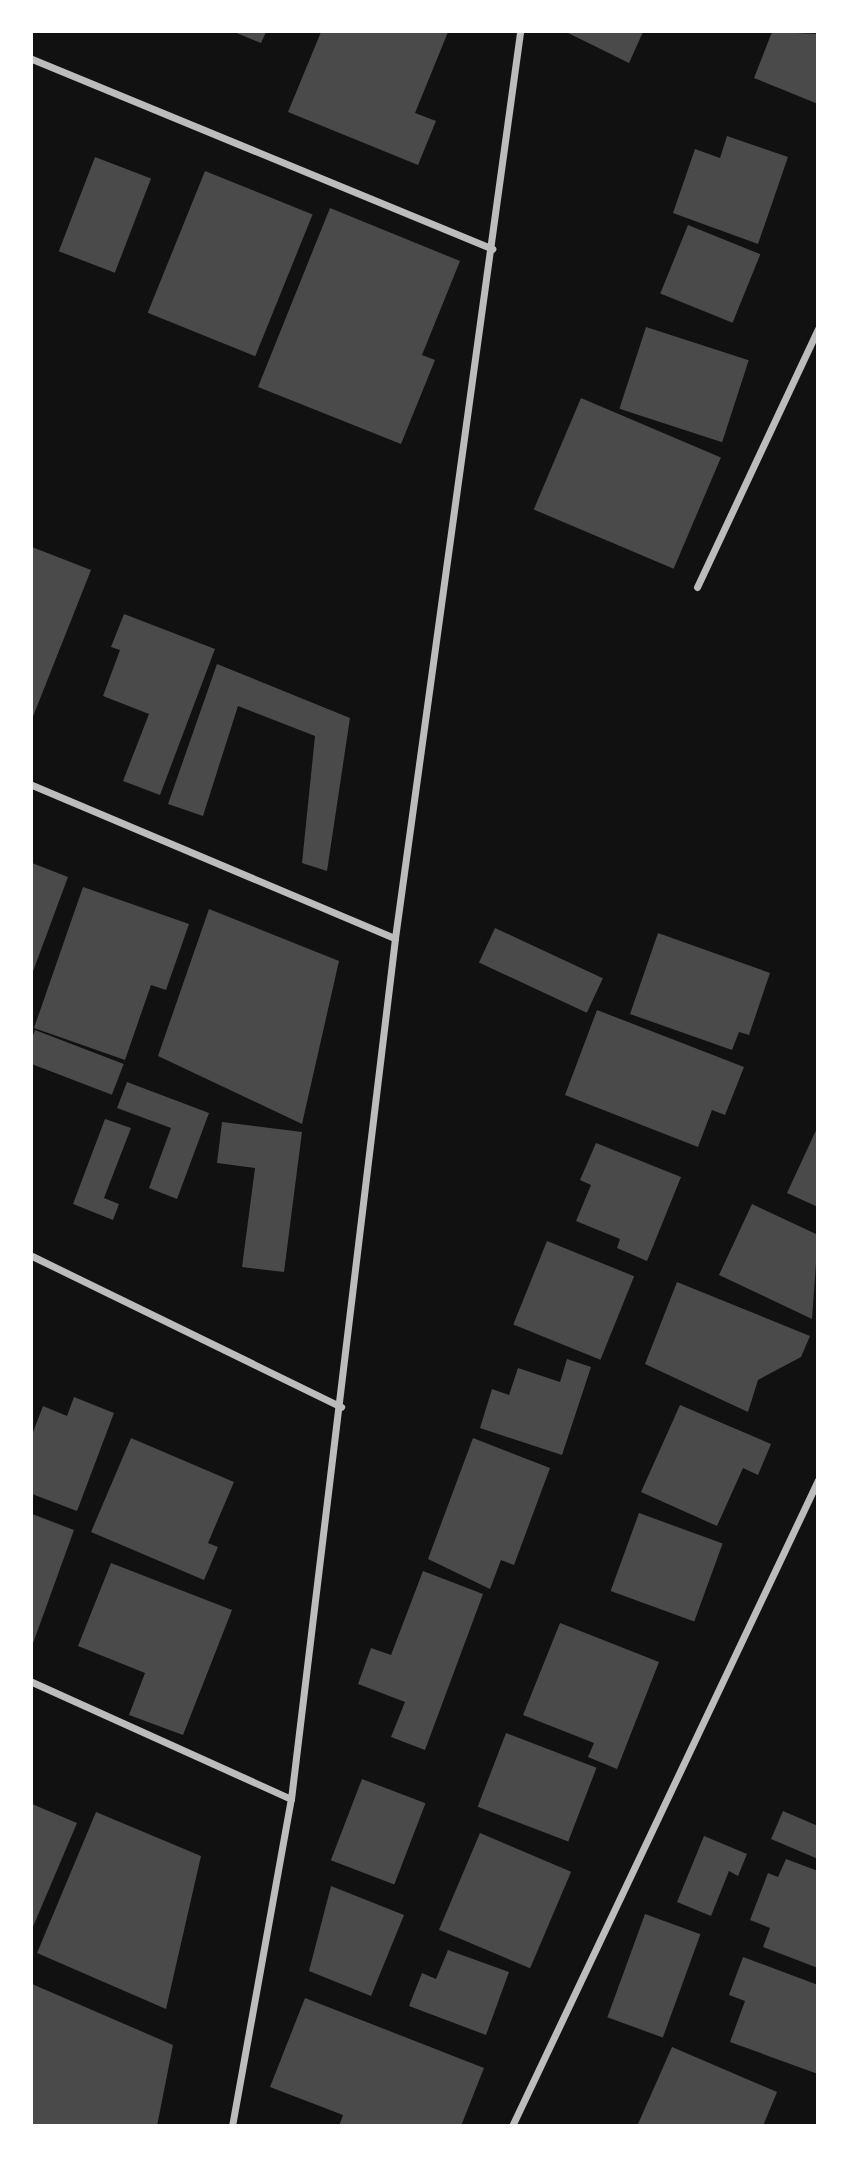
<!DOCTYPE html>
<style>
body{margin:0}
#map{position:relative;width:849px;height:2157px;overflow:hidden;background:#111;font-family:Barlow,sans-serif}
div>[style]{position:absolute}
.building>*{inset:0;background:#4a4a4a;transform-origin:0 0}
.minor>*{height:7px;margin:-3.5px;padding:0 3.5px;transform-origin:3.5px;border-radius:3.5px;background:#bcbcbc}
span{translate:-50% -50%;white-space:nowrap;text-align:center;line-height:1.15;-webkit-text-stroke:5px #fff;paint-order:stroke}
.frame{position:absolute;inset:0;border:33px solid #fff;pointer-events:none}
</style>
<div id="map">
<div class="building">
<div style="clip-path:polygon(234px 32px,266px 32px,261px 43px)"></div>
<div style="clip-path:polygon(321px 32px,448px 32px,415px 113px,436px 121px,418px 165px,288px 112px)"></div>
<div style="clip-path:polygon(566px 32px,643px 32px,629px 63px)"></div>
<div style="clip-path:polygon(772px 32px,818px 34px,818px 104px,754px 78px)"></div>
<div style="clip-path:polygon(727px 136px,788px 157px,758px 244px,673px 213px,695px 149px,720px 158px)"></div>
<div style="left:95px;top:157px;width:60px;height:101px;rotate:21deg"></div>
<div style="left:205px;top:171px;width:116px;height:153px;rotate:22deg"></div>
<div style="clip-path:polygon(330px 208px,460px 261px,422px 355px,435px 360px,401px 444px,258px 387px)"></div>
<div style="left:688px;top:225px;width:78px;height:74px;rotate:22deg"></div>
<div style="left:646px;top:327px;width:108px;height:86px;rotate:18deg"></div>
<div style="left:581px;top:398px;width:152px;height:121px;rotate:23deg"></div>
<div style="clip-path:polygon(32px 547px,91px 570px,32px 719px)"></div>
<div style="clip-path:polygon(124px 614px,215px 649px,160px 795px,123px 781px,149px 714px,103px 696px,120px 650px,111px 647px)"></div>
<div style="clip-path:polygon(217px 664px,350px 718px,327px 871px,302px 863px,315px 736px,238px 706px,203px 816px,168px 804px)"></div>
<div style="clip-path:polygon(32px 863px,68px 877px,32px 974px)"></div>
<div style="clip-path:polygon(83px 887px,189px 924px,166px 990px,151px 985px,125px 1060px,34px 1028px)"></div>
<div style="clip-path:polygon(209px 909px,339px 961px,302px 1124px,158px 1056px)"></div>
<div style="left:495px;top:928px;width:119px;height:38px;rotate:25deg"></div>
<div style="clip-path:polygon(658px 933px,770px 973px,749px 1035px,739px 1032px,732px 1050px,630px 1014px)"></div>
<div style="clip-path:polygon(597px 1010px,744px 1067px,725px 1115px,712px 1110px,698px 1147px,565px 1095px)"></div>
<div style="left:35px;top:1030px;width:95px;height:33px;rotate:21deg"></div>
<div style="clip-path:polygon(127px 1082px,209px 1113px,177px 1199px,149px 1188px,171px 1128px,117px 1108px)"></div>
<div style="clip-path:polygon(105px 1119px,131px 1128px,104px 1198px,119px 1204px,113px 1220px,73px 1204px)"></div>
<div style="clip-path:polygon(222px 1122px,302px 1132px,284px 1272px,242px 1267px,255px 1168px,217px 1163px)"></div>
<div style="clip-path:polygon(818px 1126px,818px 1207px,787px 1193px)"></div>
<div style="clip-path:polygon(596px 1143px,681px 1177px,647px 1261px,617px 1248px,620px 1239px,576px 1221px,591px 1185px,580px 1180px)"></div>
<div style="clip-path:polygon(752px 1204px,818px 1235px,812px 1319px,719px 1275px)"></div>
<div style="left:547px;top:1241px;width:94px;height:90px;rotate:22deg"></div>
<div style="clip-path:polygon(677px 1282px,810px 1336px,801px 1357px,758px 1380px,748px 1412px,645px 1364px)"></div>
<div style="clip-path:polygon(567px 1359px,591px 1367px,562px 1455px,480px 1428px,492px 1389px,509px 1395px,518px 1368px,560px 1382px)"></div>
<div style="clip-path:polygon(74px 1397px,114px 1413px,77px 1511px,32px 1494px,32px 1435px,43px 1406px,67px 1416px)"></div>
<div style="clip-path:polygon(680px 1405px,771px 1444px,758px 1475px,743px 1468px,717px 1526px,641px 1492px)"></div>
<div style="clip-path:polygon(131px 1438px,234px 1482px,208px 1543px,218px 1547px,204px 1580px,91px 1532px)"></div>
<div style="clip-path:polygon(473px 1438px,550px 1468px,514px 1565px,501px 1560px,490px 1589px,428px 1559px)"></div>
<div style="left:639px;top:1513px;width:89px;height:83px;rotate:20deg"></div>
<div style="clip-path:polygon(32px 1514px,74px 1530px,32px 1646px)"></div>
<div style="clip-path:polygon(111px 1563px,232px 1610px,183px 1735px,129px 1715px,145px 1673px,78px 1646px)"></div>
<div style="clip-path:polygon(423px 1571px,483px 1594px,425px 1750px,391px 1737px,405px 1702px,358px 1684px,371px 1648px,391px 1655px)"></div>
<div style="clip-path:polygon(560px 1623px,659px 1662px,617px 1769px,588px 1757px,594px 1743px,523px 1715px)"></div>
<div style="left:506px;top:1733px;width:97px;height:79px;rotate:21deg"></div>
<div style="left:362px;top:1779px;width:68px;height:87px;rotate:21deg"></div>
<div style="clip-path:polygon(32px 1804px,77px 1823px,32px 1929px)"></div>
<div style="clip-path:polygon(783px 1811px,818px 1826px,818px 1859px,771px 1839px)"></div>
<div style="clip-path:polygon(96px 1812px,201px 1856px,166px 2009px,37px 1953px)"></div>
<div style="left:480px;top:1833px;width:99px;height:105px;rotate:23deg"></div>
<div style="clip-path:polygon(704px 1836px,747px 1854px,738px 1876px,729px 1871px,711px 1916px,677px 1902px)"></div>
<div style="clip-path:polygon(786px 1859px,818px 1871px,818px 1968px,763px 1947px,770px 1928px,750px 1920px,768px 1873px,778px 1877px)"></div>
<div style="clip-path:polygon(331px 1886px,404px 1915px,371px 1996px,309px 1971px)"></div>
<div style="left:645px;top:1914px;width:59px;height:110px;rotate:20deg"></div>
<div style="clip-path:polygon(448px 1950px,509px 1972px,486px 2035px,409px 2006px,422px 1973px,436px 1979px)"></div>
<div style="clip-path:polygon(743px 1957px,818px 1985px,818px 2074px,730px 2042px,745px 2001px,729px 1995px)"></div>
<div style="clip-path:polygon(32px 1984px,173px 2045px,157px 2126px,32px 2126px)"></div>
<div style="clip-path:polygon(305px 1998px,484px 2068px,461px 2126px,339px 2126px,343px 2115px,270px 2087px)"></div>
<div style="clip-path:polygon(672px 2047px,777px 2092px,763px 2126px,638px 2124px)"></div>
</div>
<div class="minor">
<div style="left:32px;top:59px;width:498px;rotate:22.4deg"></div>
<div style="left:697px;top:587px;width:285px;rotate:-64.9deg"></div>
<div style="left:32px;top:785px;width:394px;rotate:22.9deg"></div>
<div style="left:32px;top:1256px;width:344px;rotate:26deg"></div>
<div style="left:32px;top:1682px;width:284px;rotate:24.3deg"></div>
<div style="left:232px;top:2126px;width:332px;rotate:-79.8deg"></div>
<div style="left:291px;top:1799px;width:867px;rotate:-83.11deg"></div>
<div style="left:395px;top:938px;width:915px;rotate:-82.14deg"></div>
<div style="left:512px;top:2126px;width:715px;rotate:-64.65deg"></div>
</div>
<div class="frame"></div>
</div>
